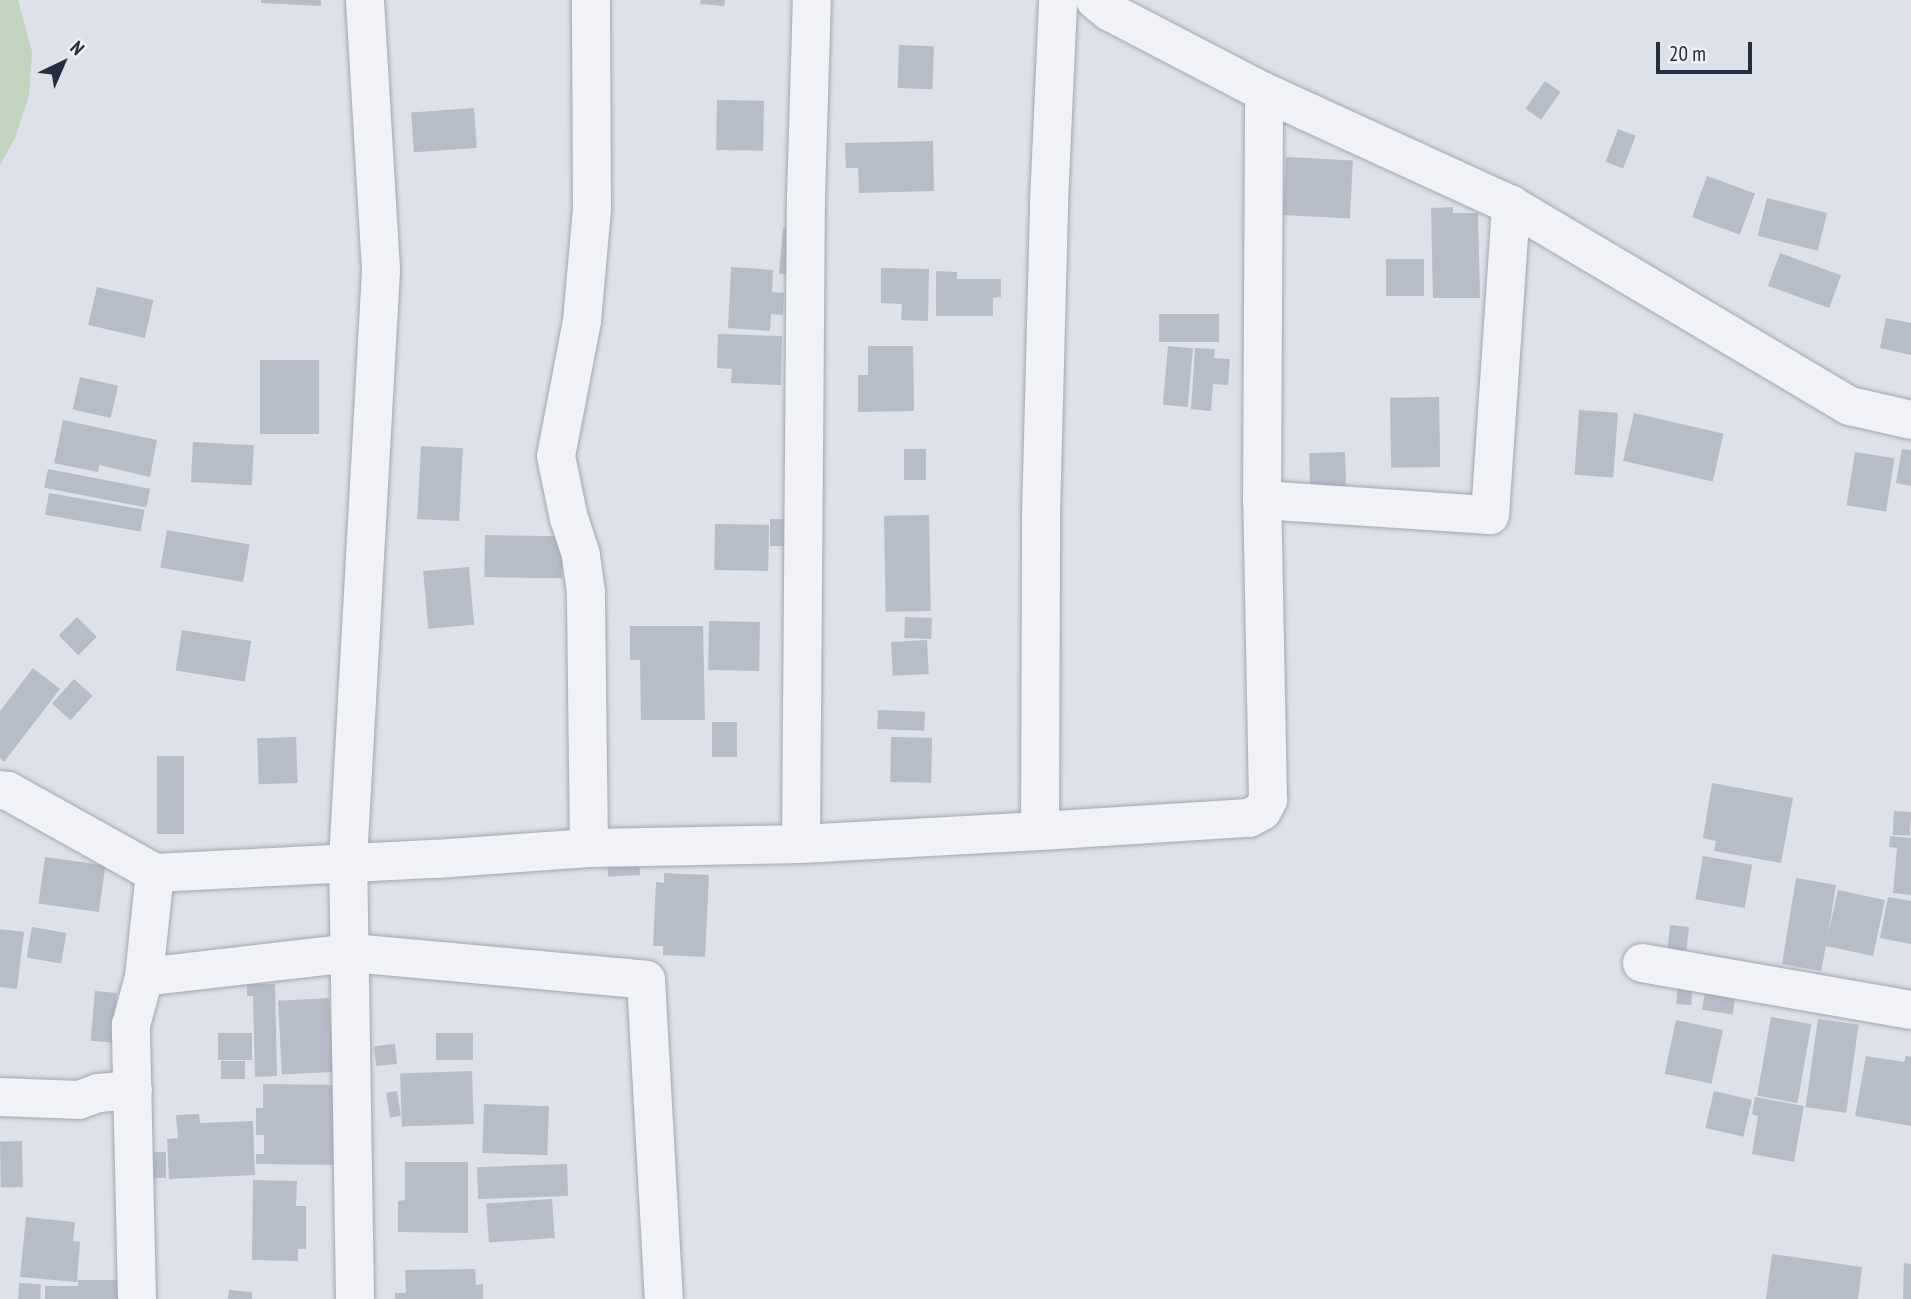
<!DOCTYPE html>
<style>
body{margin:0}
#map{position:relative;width:1911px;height:1299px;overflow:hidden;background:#dde1e9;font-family:"PT Sans Narrow",sans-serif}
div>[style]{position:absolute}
.green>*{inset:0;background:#c1d4be}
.building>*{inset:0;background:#b7bcc9;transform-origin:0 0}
.roads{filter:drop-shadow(0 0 2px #a2a7b3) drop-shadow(0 0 2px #a2a7b3)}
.minor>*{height:38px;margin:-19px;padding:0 19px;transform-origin:19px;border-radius:19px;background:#f1f2f7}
span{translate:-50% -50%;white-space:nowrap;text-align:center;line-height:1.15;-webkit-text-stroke:7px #edf0f6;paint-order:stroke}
.north{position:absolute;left:28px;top:28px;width:70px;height:70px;-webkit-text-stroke:5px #edf0f6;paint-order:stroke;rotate:44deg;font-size:19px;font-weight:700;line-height:28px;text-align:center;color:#252d41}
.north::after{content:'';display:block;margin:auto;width:24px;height:32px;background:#252d41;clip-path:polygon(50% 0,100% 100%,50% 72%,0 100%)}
.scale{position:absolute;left:1656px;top:42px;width:96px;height:32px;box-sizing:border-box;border:4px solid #252d41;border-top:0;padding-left:9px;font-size:21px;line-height:24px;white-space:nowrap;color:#252d41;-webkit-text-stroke:5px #edf0f6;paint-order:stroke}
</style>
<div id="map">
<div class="green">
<div style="clip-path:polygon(0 0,18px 0,32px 52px,29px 96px,15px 138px,0 165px)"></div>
</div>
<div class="building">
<div style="clip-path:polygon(261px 0,321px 0,321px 6px,261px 3px)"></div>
<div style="clip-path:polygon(701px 0,725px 0,724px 6px,700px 4px)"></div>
<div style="left:899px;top:45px;width:35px;height:43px;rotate:2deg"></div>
<div style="left:1545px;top:81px;width:19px;height:34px;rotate:35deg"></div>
<div style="left:717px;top:100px;width:47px;height:50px;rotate:1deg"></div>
<div style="left:474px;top:108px;width:40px;height:63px;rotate:86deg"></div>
<div style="left:1618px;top:129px;width:19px;height:35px;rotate:21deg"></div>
<div style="clip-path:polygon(933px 141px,934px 191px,859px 193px,858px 168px,846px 168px,845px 143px)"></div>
<div style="left:1286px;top:157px;width:67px;height:58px;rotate:3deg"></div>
<div style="left:1707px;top:176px;width:51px;height:44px;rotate:20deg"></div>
<div style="left:1767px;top:198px;width:62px;height:39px;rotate:14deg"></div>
<div style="clip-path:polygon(1453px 207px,1453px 213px,1478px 213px,1480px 298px,1433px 298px,1431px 208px)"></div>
<div style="left:783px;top:228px;width:23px;height:46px;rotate:5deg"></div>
<div style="left:1780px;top:253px;width:65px;height:35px;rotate:20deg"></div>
<div style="left:1386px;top:259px;width:38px;height:37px"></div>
<div style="clip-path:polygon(731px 267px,773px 270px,772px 292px,784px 293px,783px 315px,771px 314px,770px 331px,728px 328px)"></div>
<div style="clip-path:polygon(881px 268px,929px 269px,928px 321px,901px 320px,902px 304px,881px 303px)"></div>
<div style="clip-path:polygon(936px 271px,957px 272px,957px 279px,1001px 279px,1001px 297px,993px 298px,993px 316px,936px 316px)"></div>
<div style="left:97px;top:287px;width:58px;height:39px;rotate:13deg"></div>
<div style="left:1159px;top:314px;width:60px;height:28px"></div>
<div style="clip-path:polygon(1886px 318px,1911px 323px,1911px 355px,1880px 348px)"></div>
<div style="clip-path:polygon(718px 334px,782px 336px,781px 385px,731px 383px,732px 369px,717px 368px)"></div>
<div style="clip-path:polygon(868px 346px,913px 346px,914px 411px,858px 412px,858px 375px,868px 375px)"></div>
<div style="left:1168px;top:346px;width:25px;height:59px;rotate:5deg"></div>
<div style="clip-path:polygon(1195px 348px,1215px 349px,1214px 358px,1230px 359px,1228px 385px,1213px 384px,1211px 411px,1191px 409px)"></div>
<div style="left:260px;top:360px;width:59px;height:74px"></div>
<div style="left:80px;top:377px;width:39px;height:33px;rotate:13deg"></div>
<div style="left:1439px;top:397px;width:70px;height:49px;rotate:89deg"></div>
<div style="left:1579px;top:410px;width:39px;height:65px;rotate:4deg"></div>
<div style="left:1634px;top:413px;width:92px;height:49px;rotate:13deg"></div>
<div style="clip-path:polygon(63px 420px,157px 440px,150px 477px,99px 465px,98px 472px,54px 463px)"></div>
<div style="left:193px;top:442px;width:61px;height:40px;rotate:3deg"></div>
<div style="left:421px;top:446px;width:42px;height:73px;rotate:3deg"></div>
<div style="left:904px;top:449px;width:22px;height:31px"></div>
<div style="clip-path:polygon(1902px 449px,1911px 450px,1911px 486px,1896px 483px)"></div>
<div style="left:1345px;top:452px;width:38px;height:36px;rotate:88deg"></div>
<div style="left:1855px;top:452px;width:40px;height:54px;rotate:9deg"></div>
<div style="left:48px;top:469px;width:104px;height:19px;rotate:11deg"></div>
<div style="left:49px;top:493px;width:97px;height:22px;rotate:10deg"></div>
<div style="left:929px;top:515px;width:96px;height:45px;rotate:89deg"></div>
<div style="left:770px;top:519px;width:29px;height:27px"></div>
<div style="left:715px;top:524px;width:54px;height:46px;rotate:1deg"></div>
<div style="left:167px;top:530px;width:84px;height:38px;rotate:10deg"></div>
<div style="left:485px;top:535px;width:78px;height:42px;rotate:1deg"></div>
<div style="left:469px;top:567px;width:58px;height:46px;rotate:85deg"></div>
<div style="left:77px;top:617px;width:28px;height:26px;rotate:45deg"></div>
<div style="left:905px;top:617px;width:27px;height:21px;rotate:2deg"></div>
<div style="left:709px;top:621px;width:51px;height:49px;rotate:1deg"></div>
<div style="clip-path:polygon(630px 626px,703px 626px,705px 720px,641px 720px,640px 660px,630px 660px)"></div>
<div style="left:182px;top:630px;width:70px;height:41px;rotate:9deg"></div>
<div style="left:927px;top:640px;width:34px;height:36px;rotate:87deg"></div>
<div style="clip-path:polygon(33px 668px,60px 689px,4px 762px,0 758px,0 711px)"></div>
<div style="left:74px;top:679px;width:25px;height:33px;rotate:42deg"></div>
<div style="left:878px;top:710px;width:47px;height:19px;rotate:2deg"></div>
<div style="left:712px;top:722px;width:25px;height:35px"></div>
<div style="left:296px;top:737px;width:46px;height:39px;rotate:88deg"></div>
<div style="left:891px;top:737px;width:41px;height:45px;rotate:1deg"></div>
<div style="left:157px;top:756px;width:27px;height:78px"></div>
<div style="clip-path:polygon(1712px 783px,1793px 798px,1781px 863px,1714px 851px,1716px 841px,1703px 838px)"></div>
<div style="left:1894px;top:811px;width:17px;height:24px;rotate:3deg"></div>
<div style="clip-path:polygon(1890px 836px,1911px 838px,1911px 895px,1893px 893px,1897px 848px,1889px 847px)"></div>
<div style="left:639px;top:855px;width:20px;height:32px;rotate:87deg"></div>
<div style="left:1703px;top:856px;width:50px;height:44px;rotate:10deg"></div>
<div style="left:45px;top:857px;width:61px;height:47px;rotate:8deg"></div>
<div style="clip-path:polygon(664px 873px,709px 875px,705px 957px,663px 955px,663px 946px,653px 946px,656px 882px,664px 883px)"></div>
<div style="clip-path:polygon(1796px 878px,1836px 885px,1828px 935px,1838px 890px,1885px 900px,1873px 956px,1826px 946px,1821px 971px,1782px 964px)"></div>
<div style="clip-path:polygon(1888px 897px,1911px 901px,1911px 944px,1880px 938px)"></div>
<div style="left:1670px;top:925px;width:19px;height:30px;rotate:6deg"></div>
<div style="left:32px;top:927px;width:35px;height:31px;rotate:10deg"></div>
<div style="clip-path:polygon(0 929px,24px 932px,17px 989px,0 987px)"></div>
<div style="left:1678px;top:980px;width:15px;height:24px;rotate:4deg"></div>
<div style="clip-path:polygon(247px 984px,275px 984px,277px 1076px,255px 1077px,253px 996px,247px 996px)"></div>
<div style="left:95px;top:991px;width:22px;height:50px;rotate:5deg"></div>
<div style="left:1705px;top:991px;width:31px;height:19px;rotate:9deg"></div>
<div style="left:329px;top:998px;width:74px;height:51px;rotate:87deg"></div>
<div style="left:1771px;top:1017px;width:41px;height:80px;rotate:10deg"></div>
<div style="left:1818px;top:1019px;width:41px;height:89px;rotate:8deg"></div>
<div style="left:1676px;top:1020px;width:48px;height:55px;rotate:12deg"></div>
<div style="left:218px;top:1033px;width:34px;height:27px"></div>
<div style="left:436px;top:1033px;width:37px;height:27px"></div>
<div style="left:395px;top:1044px;width:20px;height:21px;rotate:84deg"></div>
<div style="clip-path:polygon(1866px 1056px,1904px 1062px,1906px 1056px,1911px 1057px,1911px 1126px,1855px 1116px)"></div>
<div style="left:221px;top:1061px;width:24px;height:18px"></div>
<div style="left:472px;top:1071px;width:53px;height:72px;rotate:88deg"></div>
<div style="clip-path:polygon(263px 1084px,342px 1085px,342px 1165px,256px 1164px,256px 1154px,264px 1154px,264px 1135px,256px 1135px,256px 1108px,263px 1108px)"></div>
<div style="left:397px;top:1091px;width:25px;height:11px;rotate:81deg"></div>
<div style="left:1714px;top:1091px;width:39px;height:38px;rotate:13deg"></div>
<div style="clip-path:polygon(1755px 1097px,1804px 1106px,1794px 1162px,1752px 1154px,1758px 1116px,1752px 1114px)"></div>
<div style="left:484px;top:1104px;width:65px;height:49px;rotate:2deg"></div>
<div style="clip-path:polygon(199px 1114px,200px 1123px,253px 1121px,255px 1175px,169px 1179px,167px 1139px,178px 1138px,176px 1115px)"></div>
<div style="left:22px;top:1141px;width:46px;height:22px;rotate:89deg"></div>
<div style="left:146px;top:1152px;width:20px;height:26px"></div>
<div style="clip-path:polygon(405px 1162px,468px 1162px,468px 1233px,398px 1232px,398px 1201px,405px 1200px)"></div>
<div style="left:567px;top:1164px;width:32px;height:90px;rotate:88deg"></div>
<div style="clip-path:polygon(253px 1180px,297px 1181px,296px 1206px,306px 1206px,306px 1249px,298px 1249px,298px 1261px,252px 1260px)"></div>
<div style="left:552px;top:1199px;width:39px;height:66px;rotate:86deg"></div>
<div style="clip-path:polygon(26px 1217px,75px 1222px,73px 1241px,80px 1242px,77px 1282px,20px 1277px)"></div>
<div style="clip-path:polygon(1772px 1254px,1862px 1267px,1858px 1299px,1766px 1299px)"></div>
<div style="clip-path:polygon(1904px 1263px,1911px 1264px,1911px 1299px,1903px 1299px)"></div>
<div style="clip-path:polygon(475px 1269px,476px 1285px,483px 1284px,483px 1299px,395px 1299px,395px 1293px,406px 1293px,405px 1270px)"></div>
<div style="clip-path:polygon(78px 1280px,119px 1280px,119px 1299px,45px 1299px,45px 1286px,78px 1286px)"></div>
<div style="left:19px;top:1283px;width:22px;height:16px;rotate:3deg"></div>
<div style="clip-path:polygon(229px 1290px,252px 1292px,252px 1299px,228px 1299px)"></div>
</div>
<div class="roads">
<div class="minor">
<div style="left:1095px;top:0;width:19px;rotate:39deg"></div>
<div style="left:1110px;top:12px;width:174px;rotate:27.5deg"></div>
<div style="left:1264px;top:92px;width:272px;rotate:24.6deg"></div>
<div style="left:1511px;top:205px;width:394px;rotate:30.7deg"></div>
<div style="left:1850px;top:406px;width:63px;rotate:12.9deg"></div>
<div style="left:1262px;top:500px;width:228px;rotate:3.8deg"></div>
<div style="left:1490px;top:515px;width:311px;rotate:-86.1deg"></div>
<div style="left:0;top:790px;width:8px;rotate:7deg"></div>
<div style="left:8px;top:791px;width:168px;rotate:29.2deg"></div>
<div style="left:155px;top:873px;width:281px;rotate:-2.9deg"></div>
<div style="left:436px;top:859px;width:153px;rotate:-4.1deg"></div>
<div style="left:589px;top:848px;width:212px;rotate:-1.1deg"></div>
<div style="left:801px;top:844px;width:239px;rotate:-3.1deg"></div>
<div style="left:1040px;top:831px;width:209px;rotate:-3.6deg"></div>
<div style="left:1249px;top:818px;width:15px;rotate:-28deg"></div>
<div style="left:1262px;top:811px;width:13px;rotate:-61deg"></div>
<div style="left:1268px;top:800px;width:300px;rotate:-91.1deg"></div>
<div style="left:1262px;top:500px;width:408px;rotate:-89.7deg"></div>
<div style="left:1040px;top:831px;width:316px;rotate:-89.8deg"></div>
<div style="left:1041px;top:515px;width:313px;rotate:-88.5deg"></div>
<div style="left:1049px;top:202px;width:202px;rotate:-87.4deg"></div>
<div style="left:801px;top:844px;width:647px;rotate:-89.56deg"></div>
<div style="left:806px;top:197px;width:197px;rotate:-88.3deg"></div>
<div style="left:589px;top:848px;width:256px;rotate:-90.7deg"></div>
<div style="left:586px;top:592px;width:37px;rotate:-98deg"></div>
<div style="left:581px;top:555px;width:38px;rotate:-108deg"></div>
<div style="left:569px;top:519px;width:64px;rotate:-101.7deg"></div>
<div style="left:556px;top:456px;width:137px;rotate:-79.1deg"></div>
<div style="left:582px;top:321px;width:112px;rotate:-84.9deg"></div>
<div style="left:592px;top:209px;width:209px;rotate:-90.3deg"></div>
<div style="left:1642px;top:963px;width:273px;rotate:9.9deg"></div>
<div style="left:144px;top:977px;width:209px;rotate:-6.6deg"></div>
<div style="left:352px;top:953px;width:295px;rotate:5.2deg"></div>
<div style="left:646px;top:980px;width:320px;rotate:86.8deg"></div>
<div style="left:0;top:1097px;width:79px;rotate:2.2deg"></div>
<div style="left:79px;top:1100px;width:20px;rotate:-20deg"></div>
<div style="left:98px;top:1093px;width:35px;rotate:-5deg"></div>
<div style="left:137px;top:1299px;width:274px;rotate:-91.3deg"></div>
<div style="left:131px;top:1025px;width:50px;rotate:-74.8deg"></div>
<div style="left:144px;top:977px;width:105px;rotate:-84deg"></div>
<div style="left:355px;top:1299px;width:438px;rotate:-90.9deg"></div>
<div style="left:348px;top:861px;width:592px;rotate:-86.8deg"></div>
<div style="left:381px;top:270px;width:270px;rotate:-93.4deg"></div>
</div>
</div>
<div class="north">N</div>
<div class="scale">20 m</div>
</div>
